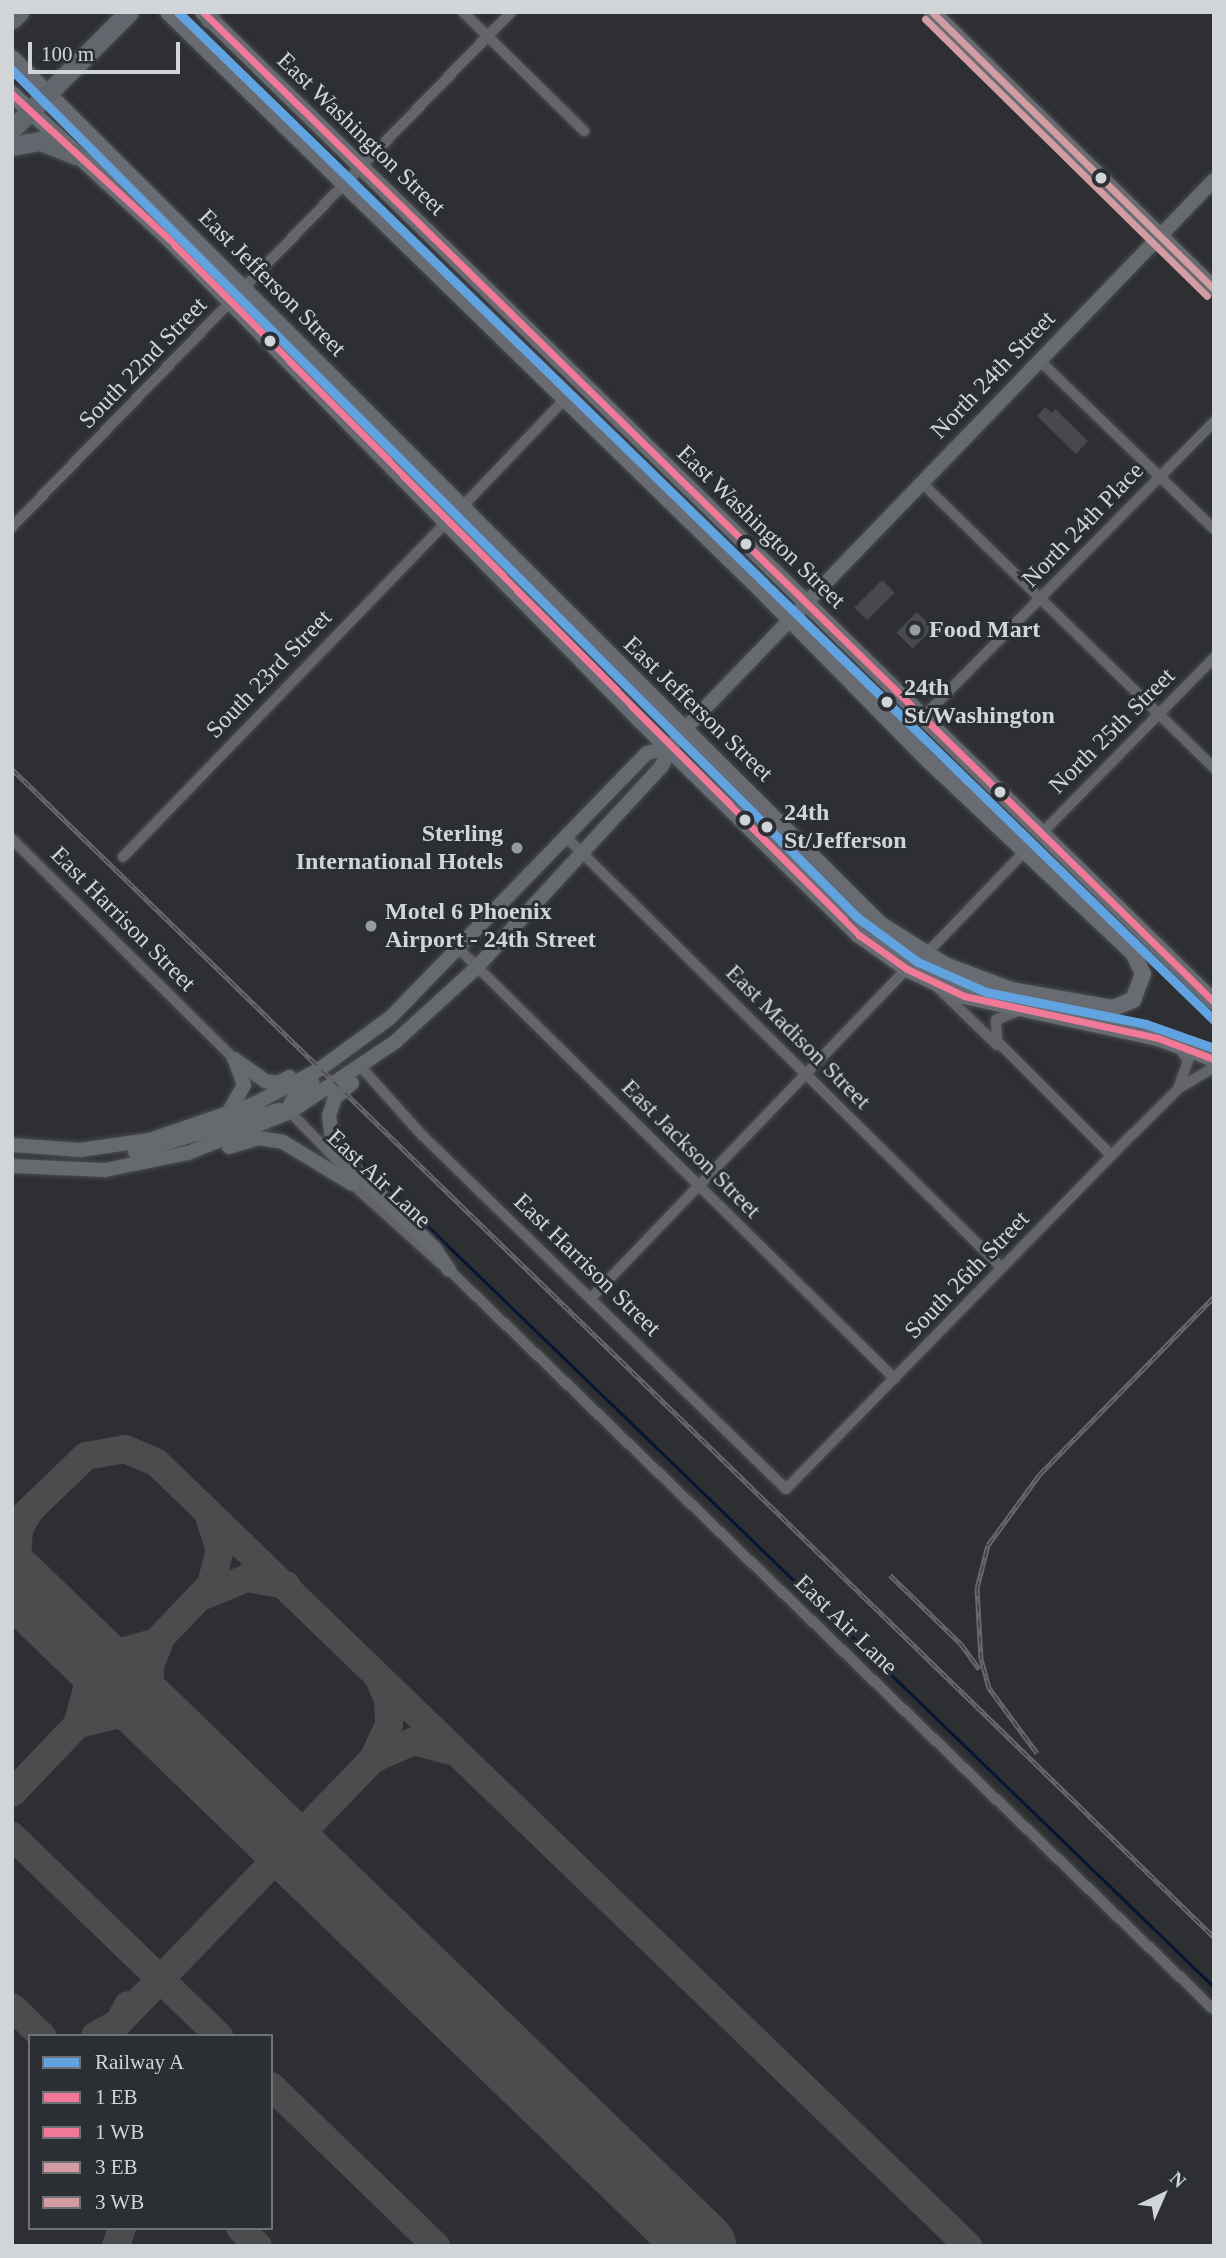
<!DOCTYPE html>
<style>
body{margin:0}
#map{position:relative;width:1226px;height:2258px;overflow:hidden;background:#2d2f32;font-family:"Times New Roman",serif}
div>[style]{position:absolute}
.stream>*{height:2.5px;margin:-1.25px;padding:0 1.25px;transform-origin:1.25px;border-radius:1.25px;background:#041634}
.taxiway>*{height:28px;margin:-14px;padding:0 14px;transform-origin:14px;border-radius:14px;background:#4a4c4e}
.runway>*{height:68px;margin:-34px;padding:0 34px;transform-origin:34px;border-radius:34px;background:#4a4c4e}
.building>*{inset:0;background:#48494c;transform-origin:0 0}
.roads{filter:drop-shadow(0 0 2px #4b4d4f) drop-shadow(0 0 2px #4b4d4f)}
.minor>*{height:10px;margin:-5px;padding:0 5px;transform-origin:5px;border-radius:5px;background:#636568}
.secondary>*{height:14px;margin:-7px;padding:0 7px;transform-origin:7px;border-radius:7px;background:#66696d}
.primary>*{height:16px;margin:-8px;padding:0 8px;transform-origin:8px;border-radius:8px;background:#686c72}
.motorway>*{height:19px;margin:-9.5px;padding:0 9.5px;transform-origin:9.5px;border-radius:9.5px;background:#62676e}
.rail>*{height:5px;margin-top:-2.5px;transform-origin:0;background:repeating-linear-gradient(90deg,#2b2f34 0 8px,#67686a 0 16px);box-sizing:border-box;border-block:2px solid #67686a}
.bus-1>*{height:7px;margin:-3.5px;padding:0 3.5px;transform-origin:3.5px;border-radius:3.5px;background:#f07998}
.bus-2>*{height:7px;margin:-3.5px;padding:0 3.5px;transform-origin:3.5px;border-radius:3.5px;background:#f07998}
.bus-3>*{height:7px;margin:-3.5px;padding:0 3.5px;transform-origin:3.5px;border-radius:3.5px;background:#d39ca3}
.bus-4>*{height:7px;margin:-3.5px;padding:0 3.5px;transform-origin:3.5px;border-radius:3.5px;background:#d39ca3}
.rail-1>*{height:9px;margin:-4.5px;padding:0 4.5px;transform-origin:4.5px;border-radius:4.5px;background:#61a3e1}
.dots>*{width:19px;height:19px;translate:-50% -50%;box-sizing:border-box;border:4px solid #2b2f34;border-radius:50%}
span{translate:-50% -50%;white-space:nowrap;text-align:center;line-height:1.15;-webkit-text-stroke:6px #2b2f34;paint-order:stroke}
.street-label{font-size:24px;color:#d2d5d8}
.poi-label{font-size:24px;color:#d2d5d8;font-weight:700}
.left{translate:0 -50%;text-align:left}
.right{translate:-100% -50%;text-align:right}
.stop-label{font-size:24px;color:#d2d5d8;font-weight:700}
.frame{position:absolute;inset:0;border:14px solid #d2d5d8;pointer-events:none}
.legend{position:absolute;left:28px;top:2034px;width:245px;height:196px;box-sizing:border-box;background:#2b2f34;border:2px solid #6e7176;margin:0;padding:9px 12px;list-style:none;font-size:21px;color:#d2d5d8}
.legend li{display:flex;align-items:center;gap:14px;height:35px}
.legend b{width:35px;border:2px solid #6e7176}
.north{position:absolute;left:1128px;top:2160px;width:70px;height:70px;-webkit-text-stroke:5px #2b2f34;paint-order:stroke;rotate:44deg;font-size:19px;font-weight:700;line-height:28px;text-align:center;color:#d2d5d8}
.north::after{content:'';display:block;margin:auto;width:24px;height:32px;background:#d2d5d8;clip-path:polygon(50% 0,100% 100%,50% 72%,0 100%)}
.scale{position:absolute;left:28px;top:42px;width:152px;height:32px;box-sizing:border-box;border:4px solid #d2d5d8;border-top:0;padding-left:9px;font-size:21px;line-height:24px;white-space:nowrap;color:#d2d5d8;-webkit-text-stroke:5px #2b2f34;paint-order:stroke}
</style>
<div id="map">
<div class="stream">
<div style="left:344px;top:1145px;width:1211px;rotate:44.06deg"></div>
</div>
<div class="taxiway">
<div style="left:30px;top:1510px;width:22px;rotate:120deg"></div>
<div style="left:19px;top:1529px;width:30px;rotate:94deg"></div>
<div style="left:17px;top:1559px;width:52px;rotate:63.9deg"></div>
<div style="left:12px;top:1527px;width:103px;rotate:-43.8deg"></div>
<div style="left:86px;top:1456px;width:40px;rotate:-10deg"></div>
<div style="left:125px;top:1449px;width:34px;rotate:23deg"></div>
<div style="left:156px;top:1462px;width:1129px;rotate:43.99deg"></div>
<div style="left:203px;top:1596px;width:48px;rotate:-22.2deg"></div>
<div style="left:247px;top:1578px;width:40px;rotate:10deg"></div>
<div style="left:72px;top:1637px;width:47px;rotate:68.9deg"></div>
<div style="left:89px;top:1681px;width:39px;rotate:105deg"></div>
<div style="left:72px;top:1637px;width:49px;rotate:19.2deg"></div>
<div style="left:118px;top:1653px;width:40px;rotate:-16deg"></div>
<div style="left:159px;top:1643px;width:24px;rotate:112deg"></div>
<div style="left:150px;top:1665px;width:20px;rotate:90deg"></div>
<div style="left:150px;top:1685px;width:18px;rotate:81deg"></div>
<div style="left:153px;top:1703px;width:33px;rotate:59deg"></div>
<div style="left:83px;top:1723px;width:46px;rotate:-13.7deg"></div>
<div style="left:128px;top:1712px;width:46px;rotate:24.3deg"></div>
<div style="left:373px;top:1759px;width:45px;rotate:-23.7deg"></div>
<div style="left:414px;top:1741px;width:42px;rotate:15deg"></div>
<div style="left:12px;top:1793px;width:288px;rotate:-46.3deg"></div>
<div style="left:211px;top:1585px;width:36px;rotate:-76deg"></div>
<div style="left:220px;top:1550px;width:40px;rotate:-108deg"></div>
<div style="left:12px;top:1836px;width:288px;rotate:44deg"></div>
<div style="left:12px;top:2007px;width:42px;rotate:44deg"></div>
<div style="left:119px;top:2022px;width:366px;rotate:-46deg"></div>
<div style="left:373px;top:1759px;width:38px;rotate:-65deg"></div>
<div style="left:389px;top:1724px;width:24px;rotate:-92deg"></div>
<div style="left:388px;top:1700px;width:25px;rotate:-113deg"></div>
<div style="left:95px;top:2036px;width:28px;rotate:-30deg"></div>
<div style="left:119px;top:2022px;width:19px;rotate:-62deg"></div>
<div style="left:271px;top:2086px;width:230px;rotate:44.1deg"></div>
<div style="left:240px;top:2228px;width:25px;rotate:45deg"></div>
<div style="left:116px;top:2246px;width:19px;rotate:-72deg"></div>
</div>
<div class="runway">
<div style="left:12px;top:1579px;width:960px;rotate:44.03deg"></div>
</div>
<div class="building">
<div style="clip-path:polygon(1045px 407px,1052px 413px,1055px 409px,1088px 441px,1076px 454px,1037px 416px)"></div>
<div style="left:882px;top:580px;width:18px;height:39px;rotate:45deg"></div>
<div style="left:917px;top:612px;width:23px;height:29px;rotate:45deg"></div>
</div>
<div class="roads">
<div class="minor">
<div style="left:463px;top:12px;width:170px;rotate:44.5deg"></div>
<div style="left:1039px;top:360px;width:243px;rotate:44deg"></div>
<div style="left:921px;top:482px;width:409px;rotate:44.3deg"></div>
<div style="left:462px;top:507px;width:149px;rotate:-46.4deg"></div>
<div style="left:12px;top:527px;width:717px;rotate:-45.9deg"></div>
<div style="left:922px;top:718px;width:416px;rotate:-45.4deg"></div>
<div style="left:1041px;top:834px;width:247px;rotate:-45.5deg"></div>
<div style="left:565px;top:836px;width:614px;rotate:44.67deg"></div>
<div style="left:12px;top:839px;width:313px;rotate:44.7deg"></div>
<div style="left:123px;top:857px;width:467px;rotate:-46deg"></div>
<div style="left:459px;top:949px;width:612px;rotate:44.6deg"></div>
<div style="left:925px;top:955px;width:146px;rotate:-46.1deg"></div>
<div style="left:936px;top:986px;width:85px;rotate:44deg"></div>
<div style="left:1018px;top:1011px;width:24px;rotate:158deg"></div>
<div style="left:996px;top:1020px;width:21px;rotate:87deg"></div>
<div style="left:997px;top:1041px;width:161px;rotate:45deg"></div>
<div style="left:362px;top:1068px;width:90px;rotate:48.2deg"></div>
<div style="left:422px;top:1135px;width:508px;rotate:44.2deg"></div>
<div style="left:786px;top:1489px;width:496px;rotate:-45.7deg"></div>
<div style="left:1133px;top:1134px;width:64px;rotate:-45deg"></div>
<div style="left:1178px;top:1089px;width:42px;rotate:-31.4deg"></div>
<div style="left:1179px;top:1086px;width:27px;rotate:-70deg"></div>
<div style="left:1188px;top:1061px;width:17px;rotate:-123deg"></div>
<div style="left:290px;top:1112px;width:99px;rotate:45.8deg"></div>
<div style="left:349px;top:1181px;width:124px;rotate:42.1deg"></div>
<div style="left:444px;top:1265px;width:1071px;rotate:44.05deg"></div>
<div style="left:591px;top:1298px;width:456px;rotate:-46.2deg"></div>
</div>
<div class="secondary">
<div style="left:234px;top:1059px;width:38px;rotate:35deg"></div>
<div style="left:265px;top:1081px;width:13px;rotate:9deg"></div>
<div style="left:278px;top:1083px;width:13px;rotate:-27deg"></div>
<div style="left:352px;top:1083px;width:23px;rotate:139deg"></div>
<div style="left:335px;top:1098px;width:18px;rotate:109deg"></div>
<div style="left:329px;top:1115px;width:33px;rotate:83deg"></div>
<div style="left:333px;top:1148px;width:144px;rotate:44.7deg"></div>
<div style="left:435px;top:1249px;width:25px;rotate:56deg"></div>
<div style="left:228px;top:1113px;width:32px;rotate:-60deg"></div>
<div style="left:244px;top:1085px;width:27px;rotate:-110deg"></div>
<div style="left:285px;top:1114px;width:21px;rotate:-61deg"></div>
<div style="left:295px;top:1096px;width:22px;rotate:-36deg"></div>
<div style="left:12px;top:1145px;width:68px;rotate:4.2deg"></div>
<div style="left:80px;top:1150px;width:70px;rotate:-8.2deg"></div>
<div style="left:149px;top:1140px;width:111px;rotate:-18.9deg"></div>
<div style="left:254px;top:1104px;width:75px;rotate:-27.9deg"></div>
<div style="left:320px;top:1069px;width:87px;rotate:-36.1deg"></div>
<div style="left:390px;top:1018px;width:369px;rotate:-45.9deg"></div>
<div style="left:647px;top:753px;width:21px;rotate:-14deg"></div>
<div style="left:229px;top:1147px;width:31px;rotate:-17deg"></div>
<div style="left:259px;top:1138px;width:24px;rotate:9deg"></div>
<div style="left:283px;top:1142px;width:81px;rotate:31.3deg"></div>
<div style="left:135px;top:1152px;width:150px;rotate:-16.3deg"></div>
<div style="left:12px;top:1166px;width:93px;rotate:2.5deg"></div>
<div style="left:105px;top:1170px;width:85px;rotate:-11.6deg"></div>
<div style="left:188px;top:1153px;width:110px;rotate:-21.9deg"></div>
<div style="left:290px;top:1112px;width:126px;rotate:-33.7deg"></div>
<div style="left:395px;top:1042px;width:111px;rotate:-42.4deg"></div>
<div style="left:477px;top:967px;width:272px;rotate:-47.4deg"></div>
<div style="left:661px;top:767px;width:35px;rotate:-61deg"></div>
<div style="left:678px;top:736px;width:772px;rotate:-46.05deg"></div>
</div>
<div class="primary">
<div style="left:203px;top:12px;width:1415px;rotate:44.4deg"></div>
<div style="left:932px;top:12px;width:395px;rotate:44.5deg"></div>
<div style="left:12px;top:58px;width:1226px;rotate:44.93deg"></div>
<div style="left:880px;top:924px;width:77px;rotate:32.2deg"></div>
<div style="left:945px;top:965px;width:71px;rotate:20.7deg"></div>
<div style="left:1011px;top:990px;width:104px;rotate:10deg"></div>
<div style="left:1113px;top:1008px;width:22px;rotate:-22deg"></div>
<div style="left:1133px;top:1000px;width:28px;rotate:-69deg"></div>
<div style="left:1143px;top:974px;width:23px;rotate:-115deg"></div>
<div style="left:1133px;top:953px;width:279px;rotate:-136.7deg"></div>
<div style="left:930px;top:762px;width:251px;rotate:-134.5deg"></div>
<div style="left:754px;top:583px;width:818px;rotate:-135.74deg"></div>
<div style="left:12px;top:94px;width:214px;rotate:42.7deg"></div>
<div style="left:169px;top:239px;width:670px;rotate:45.6deg"></div>
<div style="left:638px;top:718px;width:310px;rotate:44.5deg"></div>
<div style="left:859px;top:935px;width:59px;rotate:35.3deg"></div>
<div style="left:907px;top:969px;width:63px;rotate:25.3deg"></div>
<div style="left:964px;top:996px;width:198px;rotate:12.2deg"></div>
<div style="left:1158px;top:1038px;width:60px;rotate:20.6deg"></div>
</div>
<div class="motorway">
<div style="left:208px;top:12px;width:7px;rotate:74deg"></div>
<div style="left:12px;top:19px;width:10px;rotate:-45deg"></div>
<div style="left:12px;top:129px;width:165px;rotate:-45deg"></div>
<div style="left:12px;top:146px;width:29px;rotate:-10deg"></div>
<div style="left:41px;top:141px;width:37px;rotate:22deg"></div>
</div>
</div>
<div class="rail">
<div style="left:12px;top:769px;width:1676px;rotate:44.18deg"></div>
<div style="left:890px;top:1575px;width:99px;rotate:44.2deg"></div>
<div style="left:961px;top:1644px;width:31px;rotate:54deg"></div>
<div style="left:1037px;top:1753px;width:81px;rotate:-126.4deg"></div>
<div style="left:989px;top:1688px;width:30px;rotate:-105deg"></div>
<div style="left:981px;top:1659px;width:71px;rotate:-93.2deg"></div>
<div style="left:977px;top:1588px;width:44px;rotate:-75.7deg"></div>
<div style="left:988px;top:1545px;width:88px;rotate:-53.8deg"></div>
<div style="left:1040px;top:1474px;width:248px;rotate:-45.5deg"></div>
</div>
<div class="bus-1">
<div style="left:12px;top:94px;width:214px;rotate:42.7deg"></div>
<div style="left:169px;top:239px;width:980px;rotate:45.25deg"></div>
<div style="left:859px;top:935px;width:59px;rotate:35.3deg"></div>
<div style="left:907px;top:969px;width:63px;rotate:25.3deg"></div>
<div style="left:964px;top:996px;width:198px;rotate:12.2deg"></div>
<div style="left:1158px;top:1038px;width:60px;rotate:20.6deg"></div>
</div>
<div class="bus-2">
<div style="left:203px;top:12px;width:1415px;rotate:44.4deg"></div>
</div>
<div class="bus-3">
<div style="left:932px;top:12px;width:395px;rotate:44.5deg"></div>
</div>
<div class="bus-4">
<div style="left:925px;top:19px;width:395px;rotate:44.5deg"></div>
</div>
<div class="rail-1">
<div style="left:178px;top:12px;width:1445px;rotate:44.22deg"></div>
<div style="left:12px;top:70px;width:1198px;rotate:45.07deg"></div>
<div style="left:858px;top:918px;width:74px;rotate:36.3deg"></div>
<div style="left:918px;top:962px;width:74px;rotate:23.8deg"></div>
<div style="left:986px;top:992px;width:163px;rotate:11.3deg"></div>
<div style="left:1146px;top:1024px;width:72px;rotate:19.4deg"></div>
</div>
<div class="dots">
<div style="left:1101px;top:178px;background:#d2d5d8"></div>
<div style="left:270px;top:341px;background:#d2d5d8"></div>
<div style="left:746px;top:544px;background:#d2d5d8"></div>
<div style="left:915px;top:630px;background:#989b9e"></div>
<div style="left:887px;top:702px;background:#d2d5d8"></div>
<div style="left:1000px;top:792px;background:#d2d5d8"></div>
<div style="left:745px;top:820px;background:#d2d5d8"></div>
<div style="left:767px;top:827px;background:#d2d5d8"></div>
<div style="left:517px;top:848px;background:#989b9e"></div>
<div style="left:371px;top:926px;background:#989b9e"></div>
</div>
<div class="street-label">
<span style="left:361px;top:134px;rotate:44deg">East Washington Street</span>
<span style="left:272px;top:283px;rotate:45deg">East Jefferson Street</span>
<span style="left:143px;top:363px;rotate:-46deg">South 22nd Street</span>
<span style="left:993px;top:375px;rotate:-46deg">North 24th Street</span>
<span style="left:1083px;top:525px;rotate:-46deg">North 24th Place</span>
<span style="left:761px;top:527px;rotate:44deg">East Washington Street</span>
<span style="left:269px;top:674px;rotate:-46deg">South 23rd Street</span>
<span style="left:698px;top:709px;rotate:44deg">East Jefferson Street</span>
<span style="left:1112px;top:731px;rotate:-45deg">North 25th Street</span>
<span style="left:123px;top:919px;rotate:45deg">East Harrison Street</span>
<span style="left:798px;top:1037px;rotate:45deg">East Madison Street</span>
<span style="left:691px;top:1149px;rotate:45deg">East Jackson Street</span>
<span style="left:379px;top:1179px;rotate:43deg">East Air Lane</span>
<span style="left:587px;top:1265px;rotate:44deg">East Harrison Street</span>
<span style="left:967px;top:1275px;rotate:-46deg">South 26th Street</span>
<span style="left:846px;top:1625px;rotate:44deg">East Air Lane</span>
</div>
<div class="poi-label">
<span class="left" style="left:929px;top:630px">Food Mart</span>
<span class="right" style="left:503px;top:848px">Sterling<br>International Hotels</span>
<span class="left" style="left:385px;top:926px">Motel 6 Phoenix<br>Airport - 24th Street</span>
</div>
<div class="stop-label">
<span class="left" style="left:904px;top:702px">24th<br>St/Washington</span>
<span class="left" style="left:784px;top:827px">24th<br>St/Jefferson</span>
</div>
<div class="frame"></div>
<ul class="legend">
<li><b style="height:9px;background:#61a3e1"></b>Railway A</li>
<li><b style="height:9px;background:#f07998"></b>1 EB</li>
<li><b style="height:9px;background:#f07998"></b>1 WB</li>
<li><b style="height:9px;background:#d39ca3"></b>3 EB</li>
<li><b style="height:9px;background:#d39ca3"></b>3 WB</li>
</ul>
<div class="north">N</div>
<div class="scale">100 m</div>
</div>
